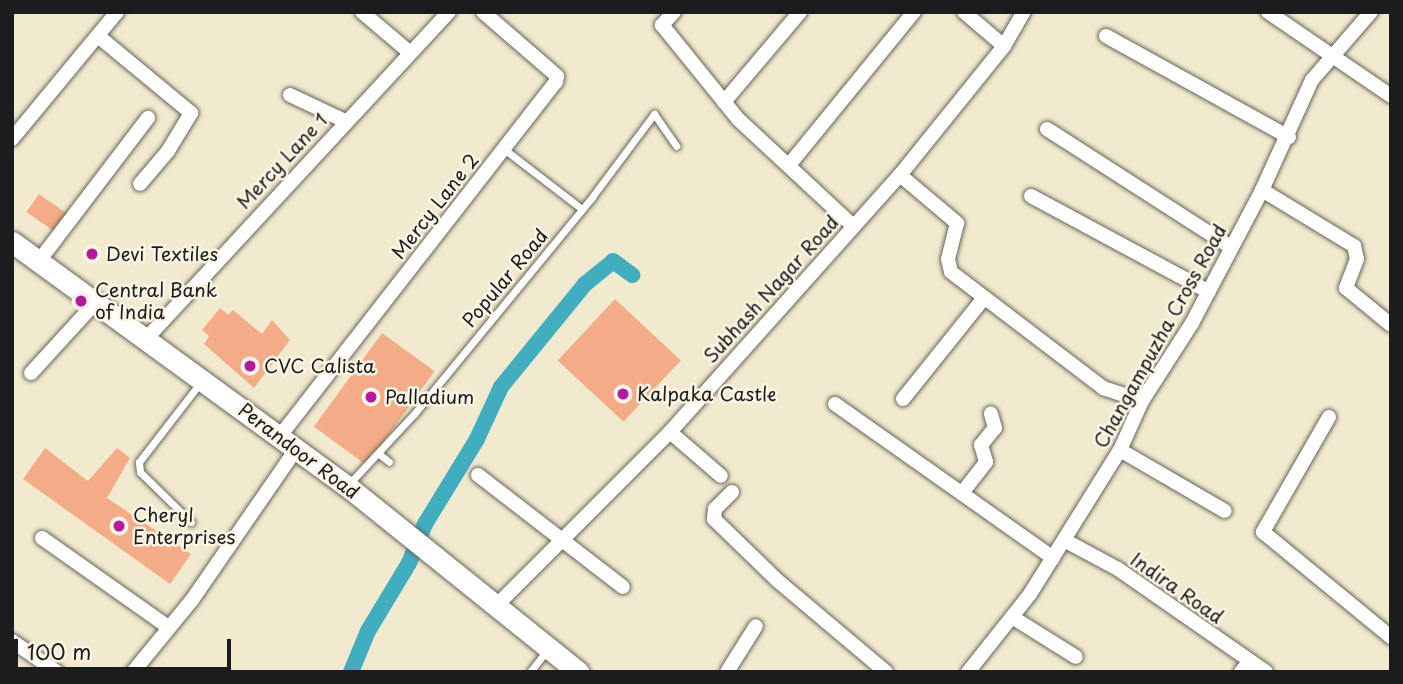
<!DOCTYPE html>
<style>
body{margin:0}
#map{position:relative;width:1403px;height:684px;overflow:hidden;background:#f1eace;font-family:"Playpen Sans",sans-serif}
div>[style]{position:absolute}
.canal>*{height:16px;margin:-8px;padding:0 8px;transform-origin:8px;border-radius:8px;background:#41aebf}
.building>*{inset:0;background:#f3ac87;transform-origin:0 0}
.roads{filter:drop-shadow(0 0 2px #67645a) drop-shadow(0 0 2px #67645a)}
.service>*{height:7px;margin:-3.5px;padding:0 3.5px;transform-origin:3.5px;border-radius:3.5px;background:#fff}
.minor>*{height:14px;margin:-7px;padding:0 7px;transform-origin:7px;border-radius:7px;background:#fff}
.secondary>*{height:21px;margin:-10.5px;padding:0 10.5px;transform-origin:10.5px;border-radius:10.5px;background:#fff}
.dots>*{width:19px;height:19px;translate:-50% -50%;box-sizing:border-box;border:4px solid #fcf5e5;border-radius:50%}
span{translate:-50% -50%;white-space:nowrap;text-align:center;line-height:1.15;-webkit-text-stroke:5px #fcf5e5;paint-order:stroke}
.street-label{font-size:19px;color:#1c1c1c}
.poi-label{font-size:19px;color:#1c1c1c}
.left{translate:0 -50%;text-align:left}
.frame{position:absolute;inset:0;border:14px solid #1c1c1c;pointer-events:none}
.scale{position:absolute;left:14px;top:639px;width:217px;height:32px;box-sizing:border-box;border:4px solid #1c1c1c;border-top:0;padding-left:9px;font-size:21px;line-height:24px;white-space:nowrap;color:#1c1c1c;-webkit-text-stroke:5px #fcf5e5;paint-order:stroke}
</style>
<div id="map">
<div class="canal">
<div style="left:351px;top:672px;width:44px;rotate:-67.5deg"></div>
<div style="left:368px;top:631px;width:79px;rotate:-58.9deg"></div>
<div style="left:409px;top:563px;width:42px;rotate:-67.7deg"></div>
<div style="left:425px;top:524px;width:100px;rotate:-58.5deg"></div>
<div style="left:477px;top:439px;width:57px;rotate:-65.2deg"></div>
<div style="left:501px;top:387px;width:133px;rotate:-50.8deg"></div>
<div style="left:585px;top:284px;width:36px;rotate:-39deg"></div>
<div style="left:613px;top:261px;width:24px;rotate:36deg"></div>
</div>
<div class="building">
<div style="left:39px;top:194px;width:37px;height:22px;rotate:35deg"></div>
<div style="left:615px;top:299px;width:90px;height:84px;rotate:43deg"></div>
<div style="clip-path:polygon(220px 308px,228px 315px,233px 310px,262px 334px,272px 320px,290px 340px,254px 388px,204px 344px,209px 336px,202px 330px)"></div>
<div style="left:382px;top:333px;width:65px;height:116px;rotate:36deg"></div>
<div style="clip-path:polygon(45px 448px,88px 481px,117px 448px,130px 458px,107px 498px,191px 554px,170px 584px,23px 479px)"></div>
</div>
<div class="roads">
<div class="service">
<div style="left:504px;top:149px;width:98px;rotate:37.6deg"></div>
<div style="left:378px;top:453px;width:14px;rotate:39deg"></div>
<div style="left:348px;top:485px;width:97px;rotate:-47.1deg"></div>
<div style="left:414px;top:414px;width:281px;rotate:-50.6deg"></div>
<div style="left:592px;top:197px;width:104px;rotate:-53.2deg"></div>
<div style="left:654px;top:114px;width:39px;rotate:55deg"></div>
<div style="left:191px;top:522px;width:71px;rotate:-135.6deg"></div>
<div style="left:140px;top:472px;width:10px;rotate:-96deg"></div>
<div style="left:139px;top:462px;width:100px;rotate:-52.3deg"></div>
<div style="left:530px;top:672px;width:29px;rotate:-52deg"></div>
</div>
<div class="minor">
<div style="left:362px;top:12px;width:60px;rotate:40.3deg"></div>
<div style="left:674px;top:12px;width:18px;rotate:133deg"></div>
<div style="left:662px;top:25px;width:121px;rotate:51deg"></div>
<div style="left:738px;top:119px;width:157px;rotate:42.9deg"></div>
<div style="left:964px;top:12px;width:52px;rotate:40.4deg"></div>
<div style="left:1268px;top:12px;width:149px;rotate:34.3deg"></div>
<div style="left:98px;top:36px;width:121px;rotate:39.6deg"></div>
<div style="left:191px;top:113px;width:44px;rotate:121.2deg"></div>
<div style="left:168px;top:151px;width:43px;rotate:130.3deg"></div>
<div style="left:1106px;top:36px;width:209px;rotate:28.9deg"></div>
<div style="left:290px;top:95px;width:61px;rotate:25.3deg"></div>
<div style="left:724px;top:102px;width:118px;rotate:-49.8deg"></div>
<div style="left:1047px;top:129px;width:219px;rotate:32.7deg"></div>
<div style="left:12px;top:139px;width:165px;rotate:-50.4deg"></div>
<div style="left:789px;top:165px;width:198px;rotate:-50.8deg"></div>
<div style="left:900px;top:175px;width:75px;rotate:40.1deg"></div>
<div style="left:957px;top:223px;width:37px;rotate:104deg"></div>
<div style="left:948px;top:259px;width:13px;rotate:77deg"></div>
<div style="left:951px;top:272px;width:191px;rotate:37.3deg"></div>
<div style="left:1103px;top:388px;width:41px;rotate:18.4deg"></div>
<div style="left:1262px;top:190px;width:108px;rotate:31.3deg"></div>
<div style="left:1354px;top:246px;width:13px;rotate:77deg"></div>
<div style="left:1357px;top:259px;width:31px;rotate:111deg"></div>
<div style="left:1346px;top:288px;width:58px;rotate:39.4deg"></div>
<div style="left:1031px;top:196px;width:202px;rotate:28.3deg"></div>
<div style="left:39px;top:261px;width:180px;rotate:-52.7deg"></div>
<div style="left:146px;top:339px;width:446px;rotate:-47.2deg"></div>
<div style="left:31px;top:373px;width:96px;rotate:-47.5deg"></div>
<div style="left:903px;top:399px;width:128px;rotate:-51.3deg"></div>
<div style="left:835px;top:404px;width:267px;rotate:35.2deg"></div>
<div style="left:1329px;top:417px;width:133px;rotate:119.9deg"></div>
<div style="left:1263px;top:532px;width:166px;rotate:39.4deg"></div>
<div style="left:670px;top:432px;width:67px;rotate:40.8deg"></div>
<div style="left:280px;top:436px;width:449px;rotate:-52.1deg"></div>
<div style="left:556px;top:82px;width:6px;rotate:-81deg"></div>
<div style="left:557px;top:76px;width:98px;rotate:-139.1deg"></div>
<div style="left:1120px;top:450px;width:121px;rotate:30.2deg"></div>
<div style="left:478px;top:475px;width:183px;rotate:37.7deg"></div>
<div style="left:732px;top:492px;width:24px;rotate:135deg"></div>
<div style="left:715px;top:509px;width:10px;rotate:96deg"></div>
<div style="left:714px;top:519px;width:89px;rotate:44.1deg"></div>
<div style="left:778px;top:581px;width:141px;rotate:40.1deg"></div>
<div style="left:962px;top:493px;width:39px;rotate:-52deg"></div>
<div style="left:986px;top:462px;width:18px;rotate:-106deg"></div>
<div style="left:981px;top:445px;width:22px;rotate:-51deg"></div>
<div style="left:995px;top:428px;width:15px;rotate:-106deg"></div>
<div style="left:42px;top:538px;width:154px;rotate:35.2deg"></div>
<div style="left:1064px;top:540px;width:61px;rotate:28.2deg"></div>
<div style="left:1118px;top:569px;width:180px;rotate:34.8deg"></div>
<div style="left:498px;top:604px;width:243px;rotate:-45deg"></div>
<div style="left:670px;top:432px;width:345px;rotate:-48.2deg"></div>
<div style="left:900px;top:175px;width:166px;rotate:-51.1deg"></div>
<div style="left:1004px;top:46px;width:39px;rotate:-60deg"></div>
<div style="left:1012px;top:617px;width:75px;rotate:32deg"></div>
<div style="left:12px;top:641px;width:55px;rotate:34.6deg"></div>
<div style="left:133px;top:672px;width:93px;rotate:-50.7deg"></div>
<div style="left:192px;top:600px;width:183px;rotate:-55.4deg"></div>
<div style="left:727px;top:672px;width:54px;rotate:-57.8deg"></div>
<div style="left:968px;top:672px;width:100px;rotate:-51.5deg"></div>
<div style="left:1030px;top:594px;width:170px;rotate:-58deg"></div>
<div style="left:1120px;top:450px;width:54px;rotate:-65.8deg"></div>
<div style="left:1142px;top:401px;width:93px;rotate:-57.3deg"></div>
<div style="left:1192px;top:323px;width:150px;rotate:-62.2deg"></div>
<div style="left:1262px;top:190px;width:121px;rotate:-65.6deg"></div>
<div style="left:1312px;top:80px;width:90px;rotate:-49.1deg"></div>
<div style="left:1241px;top:672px;width:14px;rotate:-51deg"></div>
</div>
<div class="secondary">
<div style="left:12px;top:242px;width:414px;rotate:36.1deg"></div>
<div style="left:347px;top:486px;width:297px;rotate:38.8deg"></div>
</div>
</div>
<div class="dots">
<div style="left:92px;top:254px;background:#b5179e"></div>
<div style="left:81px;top:301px;background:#b5179e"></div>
<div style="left:250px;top:366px;background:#b5179e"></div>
<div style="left:623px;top:394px;background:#b5179e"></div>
<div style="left:371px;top:397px;background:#b5179e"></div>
<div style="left:119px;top:526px;background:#b5179e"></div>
</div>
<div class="street-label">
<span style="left:282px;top:161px;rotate:-47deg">Mercy Lane 1</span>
<span style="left:435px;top:206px;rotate:-52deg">Mercy Lane 2</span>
<span style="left:505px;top:278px;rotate:-50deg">Popular Road</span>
<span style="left:771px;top:289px;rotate:-48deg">Subhash Nagar Road</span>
<span style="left:1160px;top:336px;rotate:-61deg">Changampuzha Cross Road</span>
<span style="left:299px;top:451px;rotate:37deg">Perandoor Road</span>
<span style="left:1177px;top:588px;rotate:35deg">Indira Road</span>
</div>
<div class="poi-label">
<span class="left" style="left:106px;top:254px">Devi Textiles</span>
<span class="left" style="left:95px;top:301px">Central Bank<br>of India</span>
<span class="left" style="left:264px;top:366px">CVC Calista</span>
<span class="left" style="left:637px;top:394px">Kalpaka Castle</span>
<span class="left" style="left:385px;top:397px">Palladium</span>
<span class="left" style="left:133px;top:526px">Cheryl<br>Enterprises</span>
</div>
<div class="frame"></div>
<div class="scale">100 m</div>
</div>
